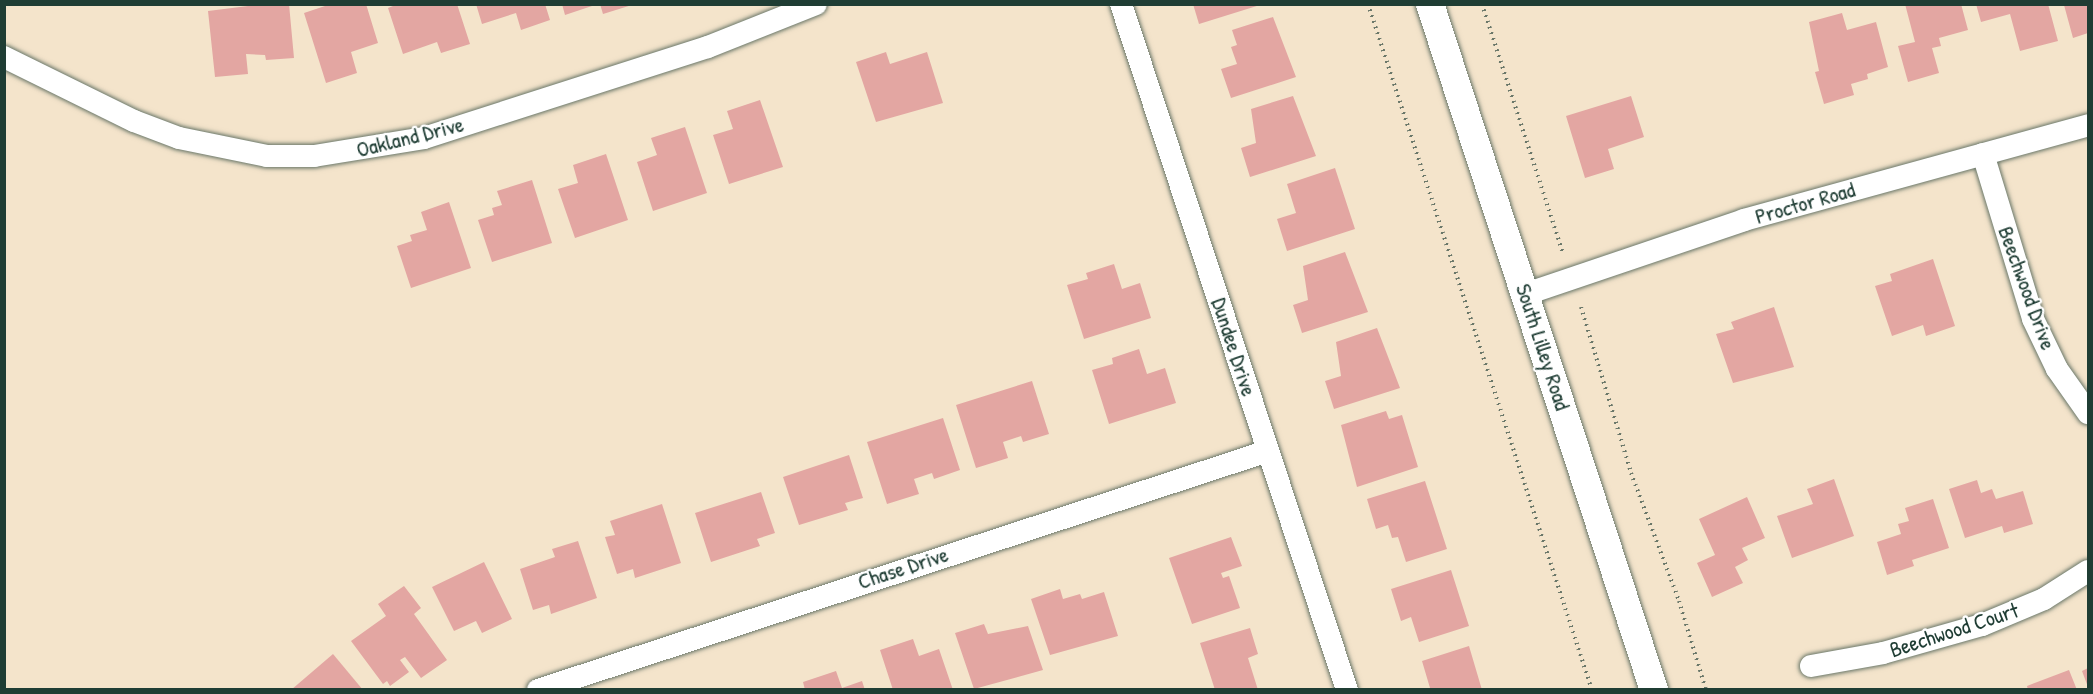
<!DOCTYPE html>
<style>
body{margin:0}
#map{position:relative;width:2093px;height:694px;overflow:hidden;background:#f4e4cb;font-family:"Patrick Hand",sans-serif}
div>[style]{position:absolute}
.building>*{inset:0;background:#e3a6a2}
.path>*{height:4px;margin-top:-2px;transform-origin:0;background:repeating-linear-gradient(90deg,#6a7769 0 1.5px,transparent 0 6px)}
.roads{filter:drop-shadow(0 0 2px #6a7769) drop-shadow(0 0 2px #6a7769)}
.minor>*{height:22px;margin:-11px;padding:0 11px;transform-origin:11px;border-radius:11px;background:#fff}
.tertiary>*{height:28px;margin:-14px;padding:0 14px;transform-origin:14px;border-radius:14px;background:#fff}
span{translate:-50% -50%;white-space:nowrap;text-align:center;line-height:1.15;-webkit-text-stroke:4.5px #fff;paint-order:stroke}
.street-label{font-size:22px;color:#1f3d34}
.frame{position:absolute;inset:0;border:6px solid #1f3d34;pointer-events:none}
</style>
<div id="map">
<div class="building">
<div style="clip-path:polygon(264px 4px,289px 4px,294px 58px,266px 60px,265px 55px,246px 54px,248px 74px,215px 77px,208px 11px)"></div>
<div style="clip-path:polygon(331px 4px,366px 4px,378px 43px,351px 52px,357px 73px,326px 83px,304px 13px)"></div>
<div style="clip-path:polygon(398px 4px,457px 4px,470px 44px,441px 53px,437px 42px,403px 54px,388px 8px)"></div>
<div style="clip-path:polygon(476px 4px,545px 4px,550px 20px,521px 30px,516px 13px,482px 24px)"></div>
<div style="clip-path:polygon(562px 4px,594px 4px,595px 5px,565px 15px)"></div>
<div style="clip-path:polygon(600px 4px,632px 4px,632px 5px,603px 14px)"></div>
<div style="clip-path:polygon(1193px 4px,1260px 4px,1260px 5px,1199px 24px)"></div>
<div style="clip-path:polygon(1905px 4px,1961px 4px,1968px 30px,1939px 38px,1941px 46px,1932px 48px,1939px 73px,1908px 82px,1898px 46px,1915px 42px)"></div>
<div style="clip-path:polygon(1976px 4px,2048px 4px,2058px 41px,2020px 51px,2010px 14px,1981px 22px)"></div>
<div style="clip-path:polygon(2088px 4px,2088px 33px,2073px 38px,2064px 5px)"></div>
<div style="clip-path:polygon(1842px 13px,1847px 30px,1876px 22px,1888px 67px,1867px 74px,1868px 79px,1851px 84px,1854px 95px,1824px 104px,1815px 72px,1819px 71px,1809px 22px)"></div>
<div style="clip-path:polygon(1273px 17px,1296px 77px,1231px 98px,1221px 69px,1237px 64px,1231px 47px,1237px 45px,1232px 30px)"></div>
<div style="clip-path:polygon(886px 52px,890px 64px,927px 52px,943px 103px,876px 122px,856px 62px)"></div>
<div style="clip-path:polygon(1293px 96px,1316px 156px,1250px 177px,1241px 148px,1256px 143px,1251px 109px)"></div>
<div style="clip-path:polygon(1631px 96px,1644px 137px,1608px 149px,1614px 169px,1585px 178px,1566px 116px)"></div>
<div style="clip-path:polygon(760px 100px,783px 167px,729px 184px,713px 135px,733px 129px,727px 111px)"></div>
<div style="clip-path:polygon(685px 127px,707px 193px,653px 211px,637px 162px,657px 155px,651px 138px)"></div>
<div style="clip-path:polygon(606px 154px,628px 220px,575px 238px,558px 189px,578px 183px,573px 165px)"></div>
<div style="clip-path:polygon(1335px 168px,1355px 229px,1287px 251px,1277px 219px,1296px 213px,1287px 184px)"></div>
<div style="clip-path:polygon(532px 180px,552px 243px,492px 262px,478px 220px,494px 215px,492px 208px,502px 205px,497px 191px)"></div>
<div style="clip-path:polygon(449px 202px,471px 268px,411px 288px,397px 246px,412px 241px,410px 235px,427px 230px,421px 212px)"></div>
<div style="clip-path:polygon(1345px 252px,1368px 312px,1302px 333px,1293px 305px,1308px 300px,1303px 266px)"></div>
<div style="clip-path:polygon(1933px 259px,1955px 326px,1926px 336px,1923px 325px,1892px 336px,1875px 286px,1892px 281px,1890px 274px)"></div>
<div style="clip-path:polygon(1114px 264px,1122px 289px,1140px 283px,1151px 318px,1084px 339px,1067px 285px,1088px 279px,1086px 273px)"></div>
<div style="clip-path:polygon(1774px 307px,1794px 367px,1733px 383px,1716px 334px,1734px 329px,1731px 322px)"></div>
<div style="clip-path:polygon(1377px 328px,1400px 388px,1334px 409px,1325px 381px,1341px 376px,1336px 342px)"></div>
<div style="clip-path:polygon(1139px 349px,1147px 374px,1165px 368px,1176px 403px,1109px 424px,1092px 370px,1113px 364px,1112px 358px)"></div>
<div style="clip-path:polygon(1032px 381px,1049px 434px,1023px 442px,1021px 436px,1003px 442px,1008px 458px,976px 468px,956px 405px)"></div>
<div style="clip-path:polygon(1386px 411px,1389px 419px,1402px 415px,1418px 467px,1357px 487px,1341px 425px)"></div>
<div style="clip-path:polygon(943px 418px,960px 470px,934px 479px,932px 473px,914px 479px,919px 494px,887px 504px,867px 442px)"></div>
<div style="clip-path:polygon(849px 455px,863px 498px,845px 503px,848px 510px,799px 525px,783px 477px)"></div>
<div style="clip-path:polygon(1834px 479px,1854px 536px,1792px 558px,1777px 516px,1813px 504px,1807px 489px)"></div>
<div style="clip-path:polygon(1977px 480px,1981px 493px,1992px 489px,1996px 499px,2023px 491px,2033px 524px,2004px 533px,2002px 526px,1965px 538px,1949px 489px)"></div>
<div style="clip-path:polygon(1425px 481px,1447px 549px,1406px 562px,1398px 537px,1392px 538px,1388px 525px,1376px 529px,1367px 499px)"></div>
<div style="clip-path:polygon(761px 492px,775px 533px,757px 539px,760px 546px,711px 562px,695px 513px)"></div>
<div style="clip-path:polygon(1747px 497px,1765px 538px,1742px 548px,1748px 560px,1735px 567px,1743px 583px,1712px 597px,1697px 563px,1715px 555px,1699px 519px)"></div>
<div style="clip-path:polygon(1933px 499px,1949px 548px,1912px 560px,1914px 566px,1887px 575px,1877px 542px,1901px 534px,1898px 524px,1909px 521px,1905px 508px)"></div>
<div style="clip-path:polygon(662px 504px,681px 563px,635px 578px,633px 569px,617px 574px,605px 537px,615px 535px,610px 521px)"></div>
<div style="clip-path:polygon(1231px 537px,1242px 566px,1221px 573px,1223px 578px,1229px 576px,1240px 608px,1192px 624px,1169px 558px)"></div>
<div style="clip-path:polygon(578px 541px,597px 598px,551px 614px,549px 605px,533px 610px,520px 569px,555px 557px,552px 549px)"></div>
<div style="clip-path:polygon(484px 562px,512px 619px,482px 633px,476px 621px,454px 631px,432px 587px)"></div>
<div style="clip-path:polygon(1451px 570px,1469px 626px,1419px 642px,1411px 617px,1401px 621px,1391px 589px)"></div>
<div style="clip-path:polygon(404px 586px,421px 608px,414px 614px,447px 660px,421px 678px,405px 657px,400px 660px,409px 672px,390px 686px,387px 681px,383px 684px,351px 641px,386px 616px,378px 604px)"></div>
<div style="clip-path:polygon(1060px 589px,1063px 599px,1080px 594px,1082px 599px,1104px 592px,1118px 636px,1050px 655px,1031px 599px)"></div>
<div style="clip-path:polygon(984px 624px,988px 634px,1028px 626px,1043px 670px,974px 689px,955px 633px)"></div>
<div style="clip-path:polygon(1250px 628px,1258px 654px,1248px 658px,1258px 690px,1215px 690px,1200px 643px)"></div>
<div style="clip-path:polygon(913px 639px,919px 656px,939px 649px,953px 690px,893px 690px,880px 650px)"></div>
<div style="clip-path:polygon(1469px 646px,1482px 690px,1426px 690px,1430px 688px,1422px 661px)"></div>
<div style="clip-path:polygon(333px 654px,363px 690px,291px 690px)"></div>
<div style="clip-path:polygon(2088px 668px,2088px 687px,2082px 671px)"></div>
<div style="clip-path:polygon(2069px 670px,2077px 690px,2028px 690px,2027px 686px)"></div>
<div style="clip-path:polygon(836px 671px,842px 688px,862px 681px,865px 690px,805px 690px,803px 682px)"></div>
</div>
<div class="path">
<div style="left:1368px;top:4px;width:722px;rotate:71.92deg"></div>
<div style="left:1482px;top:4px;width:262px;rotate:72deg"></div>
<div style="left:1581px;top:307px;width:173px;rotate:73.2deg"></div>
<div style="left:1631px;top:473px;width:137px;rotate:69.4deg"></div>
<div style="left:1679px;top:601px;width:93px;rotate:73.1deg"></div>
</div>
<div class="roads">
<div class="minor">
<div style="left:1121px;top:4px;width:722px;rotate:71.77deg"></div>
<div style="left:4px;top:57px;width:145px;rotate:26.2deg"></div>
<div style="left:134px;top:121px;width:48px;rotate:20.7deg"></div>
<div style="left:179px;top:138px;width:90px;rotate:11.6deg"></div>
<div style="left:267px;top:156px;width:47px"></div>
<div style="left:314px;top:156px;width:111px;rotate:-9.3deg"></div>
<div style="left:424px;top:138px;width:298px;rotate:-17.8deg"></div>
<div style="left:708px;top:47px;width:116px;rotate:-21.7deg"></div>
<div style="left:1983px;top:154px;width:172px;rotate:73.1deg"></div>
<div style="left:2033px;top:319px;width:55px;rotate:64.4deg"></div>
<div style="left:2057px;top:369px;width:54px;rotate:54.8deg"></div>
<div style="left:1526px;top:294px;width:230px;rotate:-18.7deg"></div>
<div style="left:1744px;top:220px;width:357px;rotate:-15.4deg"></div>
<div style="left:1811px;top:666px;width:73px;rotate:-10.2deg"></div>
<div style="left:1883px;top:653px;width:103px;rotate:-15.8deg"></div>
<div style="left:1982px;top:625px;width:67px;rotate:-22.8deg"></div>
<div style="left:2044px;top:599px;width:52px;rotate:-32.5deg"></div>
<div style="left:538px;top:690px;width:768px;rotate:-18.13deg"></div>
</div>
<div class="tertiary">
<div style="left:1430px;top:4px;width:722px;rotate:71.92deg"></div>
</div>
</div>
<div class="street-label">
<span style="left:410px;top:137px;rotate:-14deg">Oakland Drive</span>
<span style="left:1805px;top:203px;rotate:-16deg">Proctor Road</span>
<span style="left:2027px;top:288px;rotate:70deg">Beechwood Drive</span>
<span style="left:1234px;top:347px;rotate:72deg">Dundee Drive</span>
<span style="left:1543px;top:347px;rotate:72deg">South Lilley Road</span>
<span style="left:903px;top:568px;rotate:-18deg">Chase Drive</span>
<span style="left:1954px;top:630px;rotate:-18deg">Beechwood Court</span>
</div>
<div class="frame"></div>
</div>
